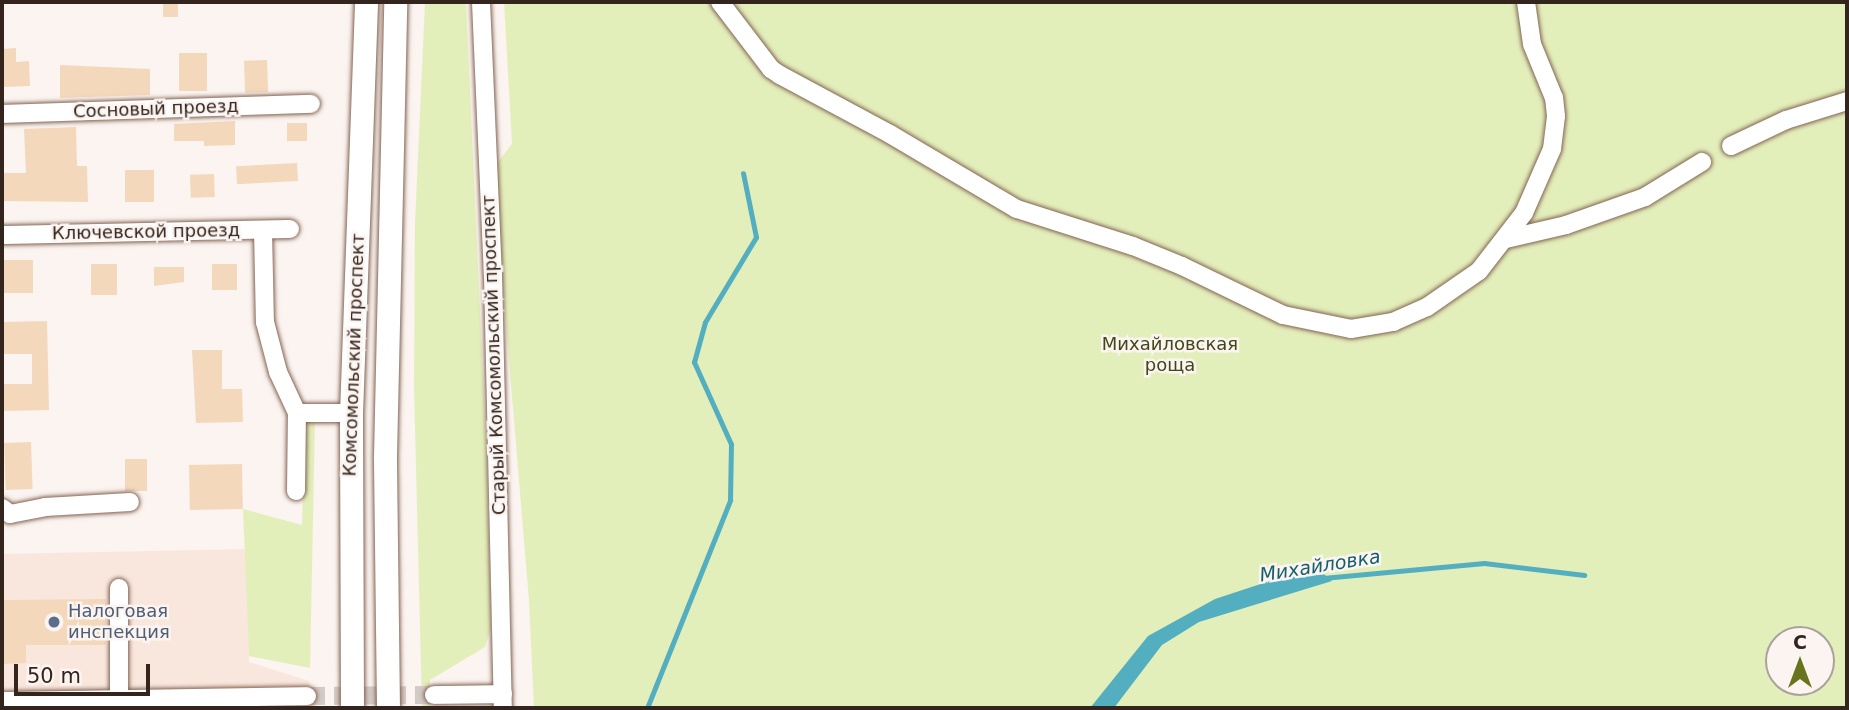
<!DOCTYPE html>
<meta charset="utf-8">
<style>
body{margin:0}
#map{position:relative;width:1849px;height:710px;overflow:hidden;background:#fbf4f0;font-family:"DejaVu Sans",sans-serif}
div>[style]{position:absolute}
.built>*{inset:0;background:#f9e7de}
.green>*{inset:0;background:#e3efbb}
.water>*{inset:0;background:#53afbf}
.stream>*{height:5px;margin:-2.5px;padding:0 2.5px;transform-origin:2.5px;border-radius:2.5px;background:#53afbf}
.building>*{inset:0;background:#f4d8bc;transform-origin:0 0}
.minor-tunnel>*{height:18px;margin-top:-9px;transform-origin:0;background:repeating-linear-gradient(90deg,#d3cbc6 0 18px,transparent 0 27px)}
.roads{filter:drop-shadow(0 0 2px #846453) drop-shadow(0 0 2px #846453)}
.minor>*{height:18px;margin:-9px;padding:0 9px;transform-origin:9px;border-radius:9px;background:#fff}
.major>*{height:23px;margin:-11.5px;padding:0 11.5px;transform-origin:11.5px;border-radius:11.5px;background:#fff}
.dots>*{width:19px;height:19px;translate:-50% -50%;box-sizing:border-box;border:4px solid #fbf4f0;border-radius:50%}
span{translate:-50% -50%;white-space:nowrap;text-align:center;line-height:1.15;-webkit-text-stroke:5px #fbf4f0;paint-order:stroke}
.street-label{font-size:18px;color:#33251e}
.park-label{font-size:18px;color:#3f4816}
.service-label{font-size:18px;color:#4e5e75}
.left{translate:0 -50%;text-align:left}
.water-label{font-size:19px;color:#13606c;font-style:italic}
.frame{position:absolute;inset:0;border:4px solid #33251e;pointer-events:none}
.north{position:absolute;left:1765px;top:626px;width:70px;height:70px;box-sizing:border-box;background:#fbf4f0;border:2px solid #aba19c;border-radius:50%;rotate:0deg;font-size:19px;font-weight:700;line-height:28px;text-align:center;color:#33251e}
.north::after{content:'';display:block;margin:auto;width:24px;height:32px;background:#68731d;clip-path:polygon(50% 0,100% 100%,50% 72%,0 100%)}
.scale{position:absolute;left:14px;top:664px;width:136px;height:32px;box-sizing:border-box;border:4px solid #33251e;border-top:0;padding-left:9px;font-size:21px;line-height:24px;white-space:nowrap;color:#33251e;-webkit-text-stroke:5px #fbf4f0;paint-order:stroke}
</style>
<div id="map">
<div class="built">
<div style="clip-path:polygon(247px 549px,249px 662px,309px 681px,310px 708px,2px 708px,2px 554px)"></div>
</div>
<div class="green">
<div style="clip-path:polygon(425px 2px,466px 2px,487px 467px,491px 628px,485px 647px,430px 680px,430px 708px,422px 708px,414px 387px,415px 223px)"></div>
<div style="clip-path:polygon(evenodd,504px 2px,1847px 2px,1847px 708px,534px 708px,529px 601px,493px 168px,512px 144px,504px 2px,1779px 640px,1821px 640px,1821px 682px,1779px 682px,1779px 640px)"></div>
<div style="clip-path:polygon(305px 420px,315px 420px,310px 668px,249px 656px,243px 509px,302px 525px)"></div>
</div>
<div class="water">
<div style="clip-path:polygon(1319px 570px,1332px 581px,1199px 622px,1162px 645px,1114px 708px,1090px 708px,1148px 636px,1215px 599px,1276px 579px)"></div>
</div>
<div class="stream">
<div style="left:1323px;top:578px;width:162px;rotate:-5.3deg"></div>
<div style="left:1484px;top:563px;width:101px;rotate:6.8deg"></div>
<div style="left:647px;top:708px;width:224px;rotate:-68.2deg"></div>
<div style="left:730px;top:500px;width:56px;rotate:-89deg"></div>
<div style="left:731px;top:444px;width:90px;rotate:-114.3deg"></div>
<div style="left:694px;top:362px;width:41px;rotate:-74.6deg"></div>
<div style="left:705px;top:322px;width:99px;rotate:-59deg"></div>
<div style="left:756px;top:237px;width:65px;rotate:-101.5deg"></div>
</div>
<div class="building">
<div style="left:163px;top:2px;width:15px;height:15px"></div>
<div style="clip-path:polygon(16px 48px,16px 62px,29px 61px,30px 86px,2px 87px,2px 49px)"></div>
<div style="left:179px;top:53px;width:28px;height:38px"></div>
<div style="left:267px;top:60px;width:32px;height:23px;rotate:88deg"></div>
<div style="clip-path:polygon(60px 65px,150px 69px,150px 95px,60px 98px)"></div>
<div style="clip-path:polygon(235px 121px,235px 145px,204px 146px,204px 141px,174px 141px,174px 124px)"></div>
<div style="left:287px;top:123px;width:20px;height:18px"></div>
<div style="clip-path:polygon(76px 127px,77px 166px,87px 166px,88px 202px,2px 201px,2px 173px,26px 173px,24px 129px)"></div>
<div style="left:297px;top:163px;width:18px;height:61px;rotate:87deg"></div>
<div style="left:125px;top:170px;width:29px;height:32px"></div>
<div style="left:214px;top:174px;width:23px;height:24px;rotate:88deg"></div>
<div style="left:3px;top:260px;width:30px;height:33px"></div>
<div style="left:91px;top:264px;width:26px;height:31px"></div>
<div style="left:212px;top:264px;width:25px;height:26px"></div>
<div style="clip-path:polygon(154px 267px,184px 267px,184px 282px,154px 286px)"></div>
<div style="clip-path:polygon(47px 321px,49px 410px,3px 411px,3px 384px,32px 384px,32px 354px,3px 354px,3px 322px)"></div>
<div style="clip-path:polygon(192px 350px,222px 350px,222px 389px,242px 389px,243px 422px,196px 423px)"></div>
<div style="left:31px;top:442px;width:47px;height:27px;rotate:88deg"></div>
<div style="left:125px;top:459px;width:22px;height:32px"></div>
<div style="left:242px;top:464px;width:45px;height:53px;rotate:89deg"></div>
<div style="clip-path:polygon(106px 599px,106px 645px,26px 645px,26px 663px,2px 664px,2px 600px)"></div>
</div>
<div class="minor-tunnel">
<div style="left:307px;top:696px;width:127px;rotate:-0.5deg"></div>
</div>
<div class="roads">
<div class="minor">
<div style="left:481px;top:2px;width:273px;rotate:87.5deg"></div>
<div style="left:493px;top:275px;width:433px;rotate:88.7deg"></div>
<div style="left:720px;top:2px;width:84px;rotate:52.7deg"></div>
<div style="left:771px;top:69px;width:11px;rotate:34deg"></div>
<div style="left:780px;top:75px;width:125px;rotate:28.2deg"></div>
<div style="left:890px;top:134px;width:147px;rotate:30.6deg"></div>
<div style="left:1017px;top:209px;width:122px;rotate:17.7deg"></div>
<div style="left:1133px;top:246px;width:53px;rotate:22.2deg"></div>
<div style="left:1182px;top:266px;width:112px;rotate:25.9deg"></div>
<div style="left:1283px;top:315px;width:69px;rotate:11.6deg"></div>
<div style="left:1351px;top:329px;width:43px;rotate:-9.5deg"></div>
<div style="left:1393px;top:322px;width:37px;rotate:-24deg"></div>
<div style="left:1427px;top:307px;width:63px;rotate:-34.7deg"></div>
<div style="left:1479px;top:271px;width:73px;rotate:-52.2deg"></div>
<div style="left:1524px;top:213px;width:70px;rotate:-66.4deg"></div>
<div style="left:1552px;top:149px;width:33px;rotate:-83deg"></div>
<div style="left:1556px;top:116px;width:18px;rotate:-96deg"></div>
<div style="left:1554px;top:98px;width:58px;rotate:-112.2deg"></div>
<div style="left:1532px;top:44px;width:42px;rotate:-98.1deg"></div>
<div style="left:2px;top:114px;width:309px;rotate:-1.9deg"></div>
<div style="left:1731px;top:146px;width:61px;rotate:-25.3deg"></div>
<div style="left:1786px;top:120px;width:64px;rotate:-17.3deg"></div>
<div style="left:263px;top:230px;width:92px;rotate:88.8deg"></div>
<div style="left:265px;top:322px;width:52px;rotate:75.4deg"></div>
<div style="left:278px;top:372px;width:45px;rotate:65.1deg"></div>
<div style="left:2px;top:235px;width:288px;rotate:-1.2deg"></div>
<div style="left:1506px;top:239px;width:62px;rotate:-13.1deg"></div>
<div style="left:1566px;top:225px;width:84px;rotate:-19.5deg"></div>
<div style="left:1645px;top:197px;width:67px;rotate:-31.6deg"></div>
<div style="left:296px;top:491px;width:78px;rotate:-89.3deg"></div>
<div style="left:297px;top:413px;width:54px"></div>
<div style="left:2px;top:508px;width:10px;rotate:37deg"></div>
<div style="left:10px;top:514px;width:36px;rotate:-11deg"></div>
<div style="left:45px;top:507px;width:85px;rotate:-3.4deg"></div>
<div style="left:434px;top:695px;width:69px;rotate:-0.8deg"></div>
<div style="left:119px;top:699px;width:111px;rotate:-90deg"></div>
<div style="left:2px;top:701px;width:305px;rotate:-0.9deg"></div>
</div>
<div class="major">
<div style="left:352px;top:708px;width:295px;rotate:-90.2deg"></div>
<div style="left:351px;top:413px;width:411px;rotate:-87.9deg"></div>
<div style="left:388px;top:708px;width:252px;rotate:-90.7deg"></div>
<div style="left:385px;top:456px;width:454px;rotate:-88.7deg"></div>
</div>
</div>
<div class="dots">
<div style="left:54px;top:622px;background:#5c6f8a"></div>
</div>
<div class="street-label">
<span style="left:156px;top:109px;rotate:-2deg">Сосновый проезд</span>
<span style="left:146px;top:232px;rotate:-1deg">Ключевской проезд</span>
<span style="left:354px;top:355px;rotate:-88deg">Комсомольский проспект</span>
<span style="left:494px;top:355px;rotate:-92deg">Старый Комсомольский проспект</span>
</div>
<div class="park-label">
<span style="left:1170px;top:355px">Михайловская<br>роща</span>
</div>
<div class="service-label">
<span class="left" style="left:68px;top:622px">Налоговая<br>инспекция</span>
</div>
<div class="water-label">
<span style="left:1320px;top:566px;rotate:-9deg">Михайловка</span>
</div>
<div class="frame"></div>
<div class="north">С</div>
<div class="scale">50 m</div>
</div>
